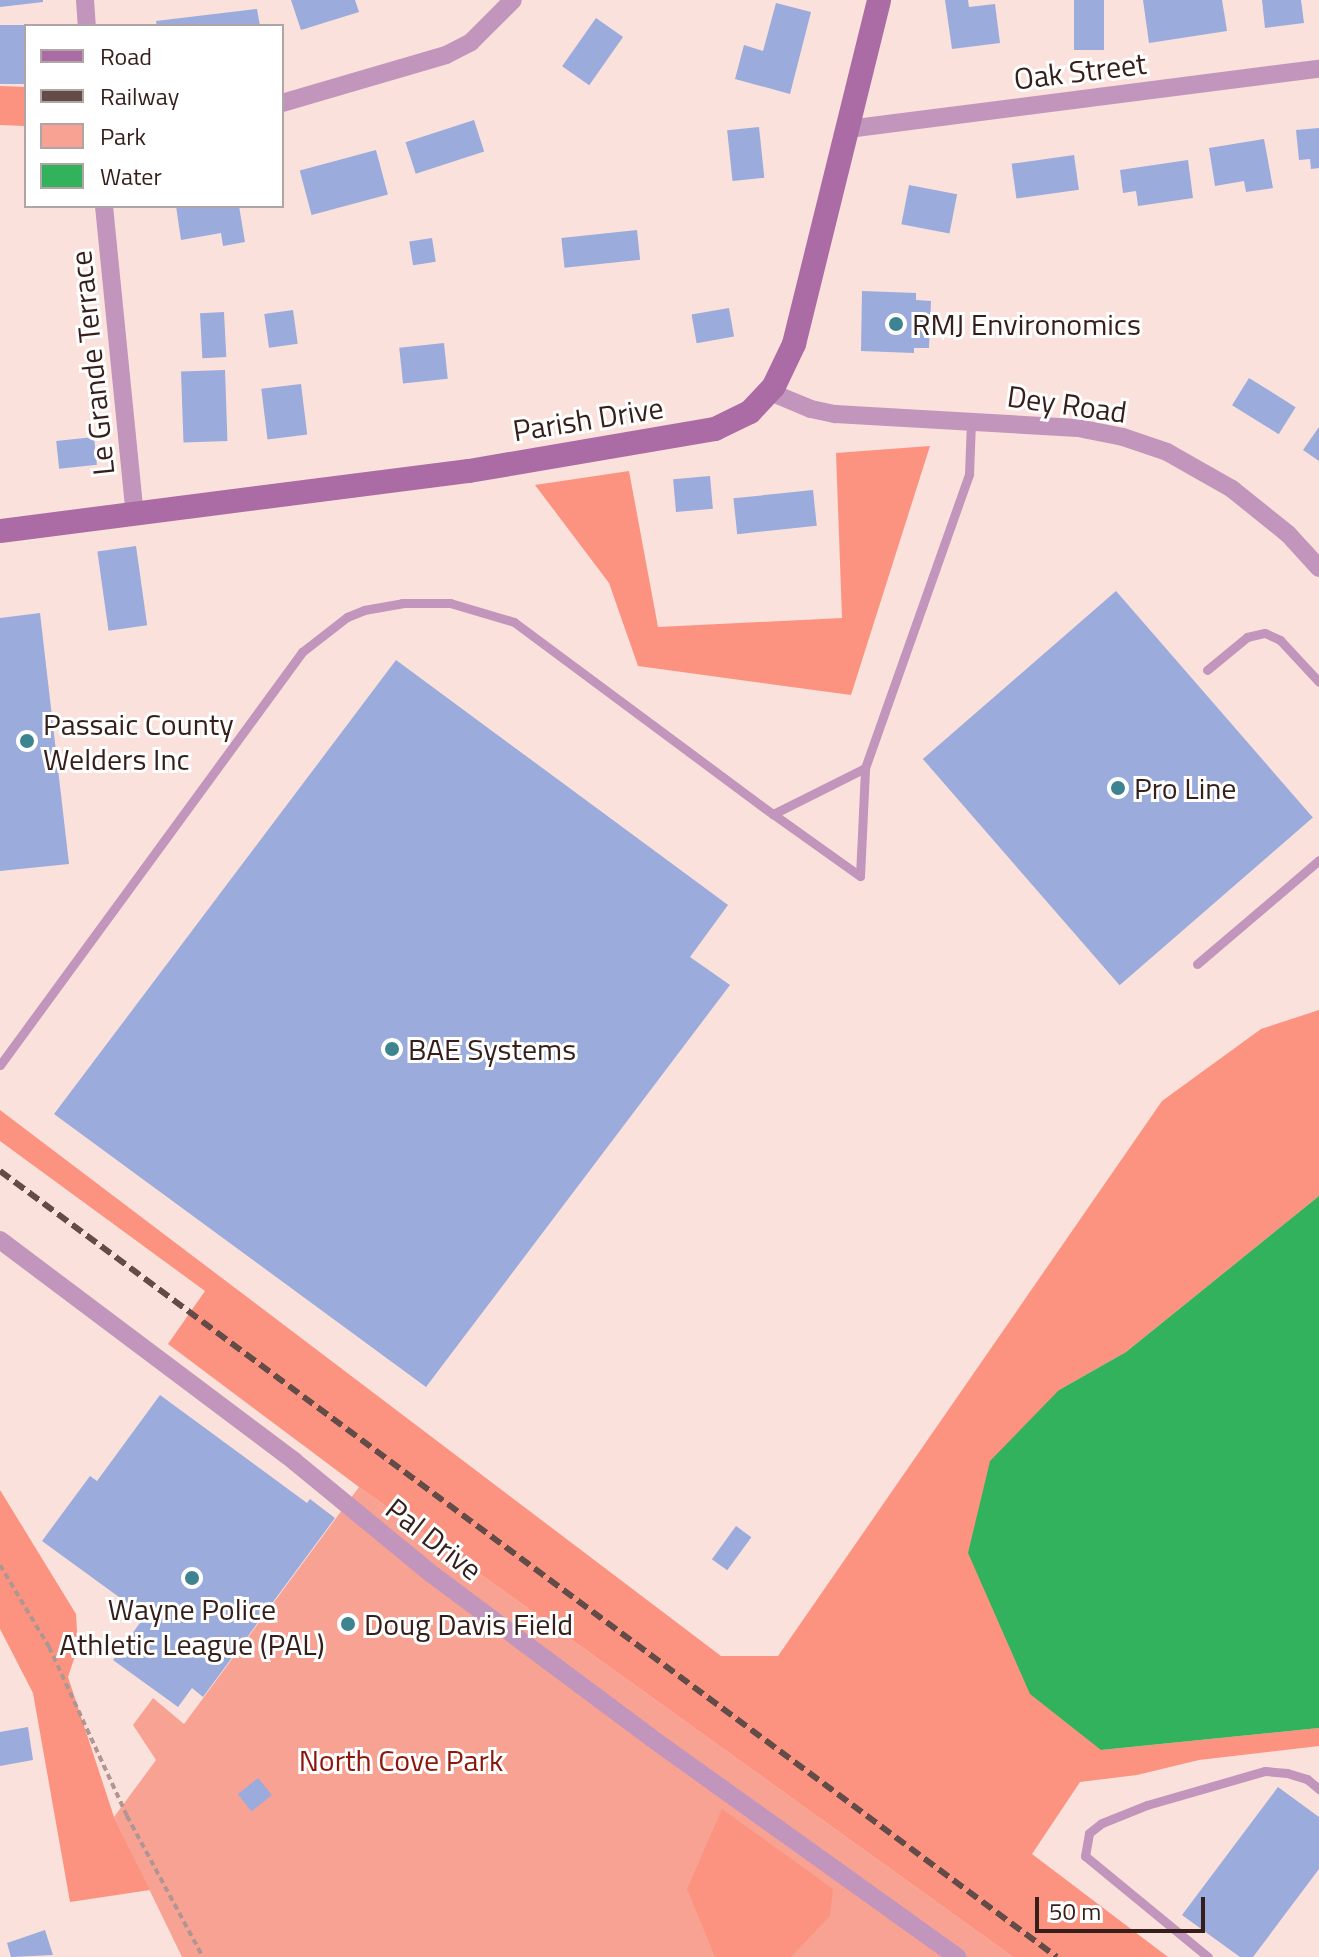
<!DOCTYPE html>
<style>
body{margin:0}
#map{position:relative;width:1319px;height:1957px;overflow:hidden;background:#fbe1dc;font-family:"Titillium Web",sans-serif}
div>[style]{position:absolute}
.green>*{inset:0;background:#f8a293}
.forest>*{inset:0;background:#fc9381;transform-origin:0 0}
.water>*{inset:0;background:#33b25d}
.building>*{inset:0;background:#9aabdc;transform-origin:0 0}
.path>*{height:4px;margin-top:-2px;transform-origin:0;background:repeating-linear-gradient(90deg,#af9692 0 6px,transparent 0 10px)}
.lane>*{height:9px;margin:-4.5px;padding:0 4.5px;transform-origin:4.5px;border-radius:4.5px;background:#c195bc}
.street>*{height:18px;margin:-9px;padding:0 9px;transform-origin:9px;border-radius:9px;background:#c195bc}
.secondary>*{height:24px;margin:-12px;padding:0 12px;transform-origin:12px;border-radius:12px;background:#ab6ca5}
.rail>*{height:6px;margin-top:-3px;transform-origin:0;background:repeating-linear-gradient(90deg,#634b47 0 12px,transparent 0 18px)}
.dots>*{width:22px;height:22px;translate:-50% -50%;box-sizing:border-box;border:4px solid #fff;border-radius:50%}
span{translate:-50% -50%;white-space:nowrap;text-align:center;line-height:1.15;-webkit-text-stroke:6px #fff;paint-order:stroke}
.street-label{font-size:30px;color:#361f1b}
.poi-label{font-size:30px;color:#361f1b}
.left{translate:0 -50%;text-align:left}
.park-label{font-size:30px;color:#8e170c}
.legend{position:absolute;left:24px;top:24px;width:260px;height:184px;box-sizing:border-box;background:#fff;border:2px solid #afa5a4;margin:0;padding:10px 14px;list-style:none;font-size:24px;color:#361f1b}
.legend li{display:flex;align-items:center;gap:16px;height:40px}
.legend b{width:40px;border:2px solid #afa5a4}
.scale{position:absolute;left:1035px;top:1897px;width:170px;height:36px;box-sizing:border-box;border:4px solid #361f1b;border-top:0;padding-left:10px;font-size:24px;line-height:28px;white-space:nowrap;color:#361f1b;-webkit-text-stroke:6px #fff;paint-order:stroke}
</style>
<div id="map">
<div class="green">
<div style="clip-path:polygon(359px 1487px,1013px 1957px,182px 1957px,114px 1817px,156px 1760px,133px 1725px,153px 1698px,184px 1724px)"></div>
</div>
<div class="forest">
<div style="left:0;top:86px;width:26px;height:39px;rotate:2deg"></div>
<div style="clip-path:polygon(930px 446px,851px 695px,638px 666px,609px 583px,535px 485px,629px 471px,658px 627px,842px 618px,836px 453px)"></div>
<div style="clip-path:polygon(1319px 1010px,1319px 1196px,1126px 1352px,1059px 1390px,1101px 1750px,1319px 1728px,1319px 1746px,1199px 1760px,1137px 1775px,1080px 1782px,1032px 1854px,1168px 1957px,1013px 1957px,359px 1487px,168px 1344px,205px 1291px,0 1141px,0 1110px,721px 1656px,778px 1656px,1162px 1101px,1261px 1029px)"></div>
<div style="clip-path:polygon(0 1490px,76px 1614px,78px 1647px,68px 1677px,114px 1817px,150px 1890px,70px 1902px,33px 1693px,0 1629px)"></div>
<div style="clip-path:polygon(722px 1809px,833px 1889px,830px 1916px,791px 1957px,715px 1957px,687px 1889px)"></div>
</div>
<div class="water">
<div style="clip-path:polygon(1319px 1196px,1319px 1728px,1101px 1750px,1030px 1694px,968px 1553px,990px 1461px,1059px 1390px,1126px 1352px)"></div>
</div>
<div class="building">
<div style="clip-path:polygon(0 0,43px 0,43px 2px,0 7px)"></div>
<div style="clip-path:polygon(291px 0,355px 0,359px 12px,301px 30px)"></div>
<div style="clip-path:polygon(945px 0,968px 0,969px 7px,995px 4px,1000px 43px,952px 49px)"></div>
<div style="left:1074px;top:0;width:30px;height:50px"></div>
<div style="clip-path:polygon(1143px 0,1222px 0,1227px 31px,1149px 43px)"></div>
<div style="clip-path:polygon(1262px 0,1301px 0,1304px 23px,1265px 28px)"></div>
<div style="clip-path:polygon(776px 3px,811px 12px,790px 94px,735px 79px,744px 45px,763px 51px)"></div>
<div style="clip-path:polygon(257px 9px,260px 26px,157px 26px,156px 21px)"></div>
<div style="left:596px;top:18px;width:33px;height:59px;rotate:35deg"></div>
<div style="left:26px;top:25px;width:59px;height:26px;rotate:90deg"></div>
<div style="left:474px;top:120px;width:33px;height:72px;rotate:72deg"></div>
<div style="left:759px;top:127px;width:51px;height:32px;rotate:84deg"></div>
<div style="clip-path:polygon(1319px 128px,1319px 168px,1311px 169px,1310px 159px,1299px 160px,1296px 130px)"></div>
<div style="clip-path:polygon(1264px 139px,1273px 188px,1246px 192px,1244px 181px,1215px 186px,1209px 148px)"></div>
<div style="left:376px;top:150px;width:46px;height:79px;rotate:75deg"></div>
<div style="left:1074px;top:155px;width:35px;height:63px;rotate:82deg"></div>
<div style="clip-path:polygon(1188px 160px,1193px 198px,1138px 206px,1136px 191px,1123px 193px,1120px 170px)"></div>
<div style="left:909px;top:185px;width:49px;height:40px;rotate:11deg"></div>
<div style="clip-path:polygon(176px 206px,239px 206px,245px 242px,223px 246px,221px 233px,181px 240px)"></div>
<div style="left:637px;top:230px;width:30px;height:76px;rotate:84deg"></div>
<div style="left:432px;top:238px;width:24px;height:23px;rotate:81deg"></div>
<div style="clip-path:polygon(862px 291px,916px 293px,916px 300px,931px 301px,929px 348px,914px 348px,914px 353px,861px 351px)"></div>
<div style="left:729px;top:308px;width:29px;height:38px;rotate:80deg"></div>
<div style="left:293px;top:310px;width:34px;height:29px;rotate:82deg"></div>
<div style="left:224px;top:312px;width:45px;height:24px;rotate:87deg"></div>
<div style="left:444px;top:343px;width:36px;height:45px;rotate:84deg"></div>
<div style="left:225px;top:370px;width:71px;height:44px;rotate:88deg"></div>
<div style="left:1249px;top:378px;width:55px;height:32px;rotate:32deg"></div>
<div style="left:301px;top:384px;width:51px;height:40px;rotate:83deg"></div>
<div style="clip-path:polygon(1319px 427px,1319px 461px,1303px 450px)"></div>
<div style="left:94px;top:437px;width:28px;height:38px;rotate:84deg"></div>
<div style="left:710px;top:476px;width:33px;height:37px;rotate:85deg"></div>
<div style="left:813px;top:490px;width:36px;height:80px;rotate:84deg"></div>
<div style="left:136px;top:546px;width:80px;height:39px;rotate:82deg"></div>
<div style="left:1116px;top:591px;width:300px;height:256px;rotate:49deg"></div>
<div style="clip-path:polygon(40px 613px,69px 864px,0 871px,0 618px)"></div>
<div style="clip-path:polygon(396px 660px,728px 905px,690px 957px,730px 985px,426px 1387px,54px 1114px)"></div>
<div style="clip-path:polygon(160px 1395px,307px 1503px,310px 1499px,335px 1518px,203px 1697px,192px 1688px,178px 1707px,113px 1660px,145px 1616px,42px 1541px,90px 1476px,97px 1481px)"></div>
<div style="left:736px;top:1526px;width:19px;height:41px;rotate:36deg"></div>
<div style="clip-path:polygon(28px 1727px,33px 1760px,0 1766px,0 1732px)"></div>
<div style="left:258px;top:1778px;width:22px;height:26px;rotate:51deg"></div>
<div style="clip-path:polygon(1278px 1787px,1319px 1817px,1319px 1869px,1253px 1957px,1240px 1957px,1182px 1915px)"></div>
<div style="clip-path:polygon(45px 1930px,53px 1955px,11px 1957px,7px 1943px)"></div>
</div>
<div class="path">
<div style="left:0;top:1565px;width:96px;rotate:59.1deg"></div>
<div style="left:49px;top:1647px;width:186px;rotate:65.2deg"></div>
<div style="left:127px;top:1816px;width:160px;rotate:61.7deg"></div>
</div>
<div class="lane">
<div style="left:1207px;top:670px;width:52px;rotate:-39.5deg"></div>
<div style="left:1247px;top:637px;width:18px;rotate:-13deg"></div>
<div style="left:1265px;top:633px;width:17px;rotate:25deg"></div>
<div style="left:1280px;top:640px;width:57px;rotate:47.1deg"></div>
<div style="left:865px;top:768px;width:103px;rotate:153.4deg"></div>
<div style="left:773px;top:814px;width:107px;rotate:35.5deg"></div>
<div style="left:860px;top:876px;width:108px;rotate:-87.3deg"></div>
<div style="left:865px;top:768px;width:312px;rotate:-70.5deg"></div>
<div style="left:969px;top:474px;width:53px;rotate:-87.8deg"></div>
<div style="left:1197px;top:964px;width:160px;rotate:-40.4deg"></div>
<div style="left:0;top:1065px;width:512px;rotate:-53.82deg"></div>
<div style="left:302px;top:652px;width:57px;rotate:-37.9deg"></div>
<div style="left:347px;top:617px;width:18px;rotate:-22deg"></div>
<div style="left:364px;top:610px;width:39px;rotate:-10deg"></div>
<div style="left:402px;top:603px;width:48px"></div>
<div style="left:450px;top:603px;width:67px;rotate:16.5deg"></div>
<div style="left:514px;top:622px;width:322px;rotate:36.6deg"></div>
<div style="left:1208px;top:1957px;width:159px;rotate:-140.6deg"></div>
<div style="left:1085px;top:1856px;width:23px;rotate:-80deg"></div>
<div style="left:1089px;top:1833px;width:16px;rotate:-38deg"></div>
<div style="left:1102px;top:1823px;width:48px;rotate:-21.8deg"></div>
<div style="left:1147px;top:1805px;width:123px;rotate:-16.1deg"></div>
<div style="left:1265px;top:1771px;width:22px;rotate:5deg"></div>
<div style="left:1287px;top:1773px;width:21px;rotate:17deg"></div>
<div style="left:1307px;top:1779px;width:16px;rotate:40deg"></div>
</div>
<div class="street">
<div style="left:85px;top:0;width:26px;rotate:86deg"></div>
<div style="left:282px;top:103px;width:171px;rotate:-16.3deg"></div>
<div style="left:446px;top:55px;width:28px;rotate:-27deg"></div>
<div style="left:471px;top:42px;width:59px;rotate:-45deg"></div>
<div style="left:848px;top:129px;width:475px;rotate:-7.3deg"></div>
<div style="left:104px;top:206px;width:311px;rotate:84.3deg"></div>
<div style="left:770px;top:392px;width:44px;rotate:22.5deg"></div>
<div style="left:811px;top:409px;width:25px;rotate:12deg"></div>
<div style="left:835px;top:414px;width:243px;rotate:3.3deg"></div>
<div style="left:1078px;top:428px;width:46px;rotate:11.3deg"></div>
<div style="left:1123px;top:437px;width:46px;rotate:18.8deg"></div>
<div style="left:1167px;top:452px;width:75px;rotate:29.6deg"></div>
<div style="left:1232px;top:489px;width:72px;rotate:38.8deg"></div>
<div style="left:1288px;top:534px;width:46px;rotate:47.6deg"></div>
<div style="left:0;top:1240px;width:368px;rotate:36.9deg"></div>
<div style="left:294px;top:1461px;width:180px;rotate:39.4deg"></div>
<div style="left:433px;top:1575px;width:271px;rotate:36.7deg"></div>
<div style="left:650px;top:1737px;width:378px;rotate:35.6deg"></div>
</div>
<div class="secondary">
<div style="left:0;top:531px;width:473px;rotate:-7.3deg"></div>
<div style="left:469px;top:471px;width:250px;rotate:-9.7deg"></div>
<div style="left:715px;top:429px;width:39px;rotate:-26deg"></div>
<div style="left:750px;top:412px;width:35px;rotate:-47deg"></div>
<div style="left:774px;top:386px;width:47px;rotate:-64.5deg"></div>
<div style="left:794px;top:344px;width:354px;rotate:-76.1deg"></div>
</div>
<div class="rail">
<div style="left:0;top:1171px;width:1317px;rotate:36.64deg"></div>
</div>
<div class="dots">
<div style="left:896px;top:324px;background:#3e8490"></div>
<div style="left:27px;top:741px;background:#3e8490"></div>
<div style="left:1118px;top:788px;background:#3e8490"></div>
<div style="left:392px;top:1049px;background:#3e8490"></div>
<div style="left:192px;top:1578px;background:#3e8490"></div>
<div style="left:348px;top:1624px;background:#3e8490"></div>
</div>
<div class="street-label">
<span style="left:1080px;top:71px;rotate:-7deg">Oak Street</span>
<span style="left:92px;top:363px;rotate:-96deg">Le Grande Terrace</span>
<span style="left:1067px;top:404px;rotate:8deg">Dey Road</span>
<span style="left:588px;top:419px;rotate:-9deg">Parish Drive</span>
<span style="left:434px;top:1539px;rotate:38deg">Pal Drive</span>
</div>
<div class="poi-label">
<span class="left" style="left:912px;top:324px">RMJ Environomics</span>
<span class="left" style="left:43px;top:741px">Passaic County<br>Welders Inc</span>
<span class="left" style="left:1134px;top:788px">Pro Line</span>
<span class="left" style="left:408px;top:1049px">BAE Systems</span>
<span style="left:192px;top:1626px">Wayne Police<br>Athletic League (PAL)</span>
<span class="left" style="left:364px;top:1624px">Doug Davis Field</span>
</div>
<div class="park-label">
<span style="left:401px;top:1760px">North Cove Park</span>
</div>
<ul class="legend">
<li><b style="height:10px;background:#ab6ca5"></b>Road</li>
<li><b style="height:10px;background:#634b47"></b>Railway</li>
<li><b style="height:22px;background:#f8a293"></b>Park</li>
<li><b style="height:22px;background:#33b25d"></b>Water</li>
</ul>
<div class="scale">50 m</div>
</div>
